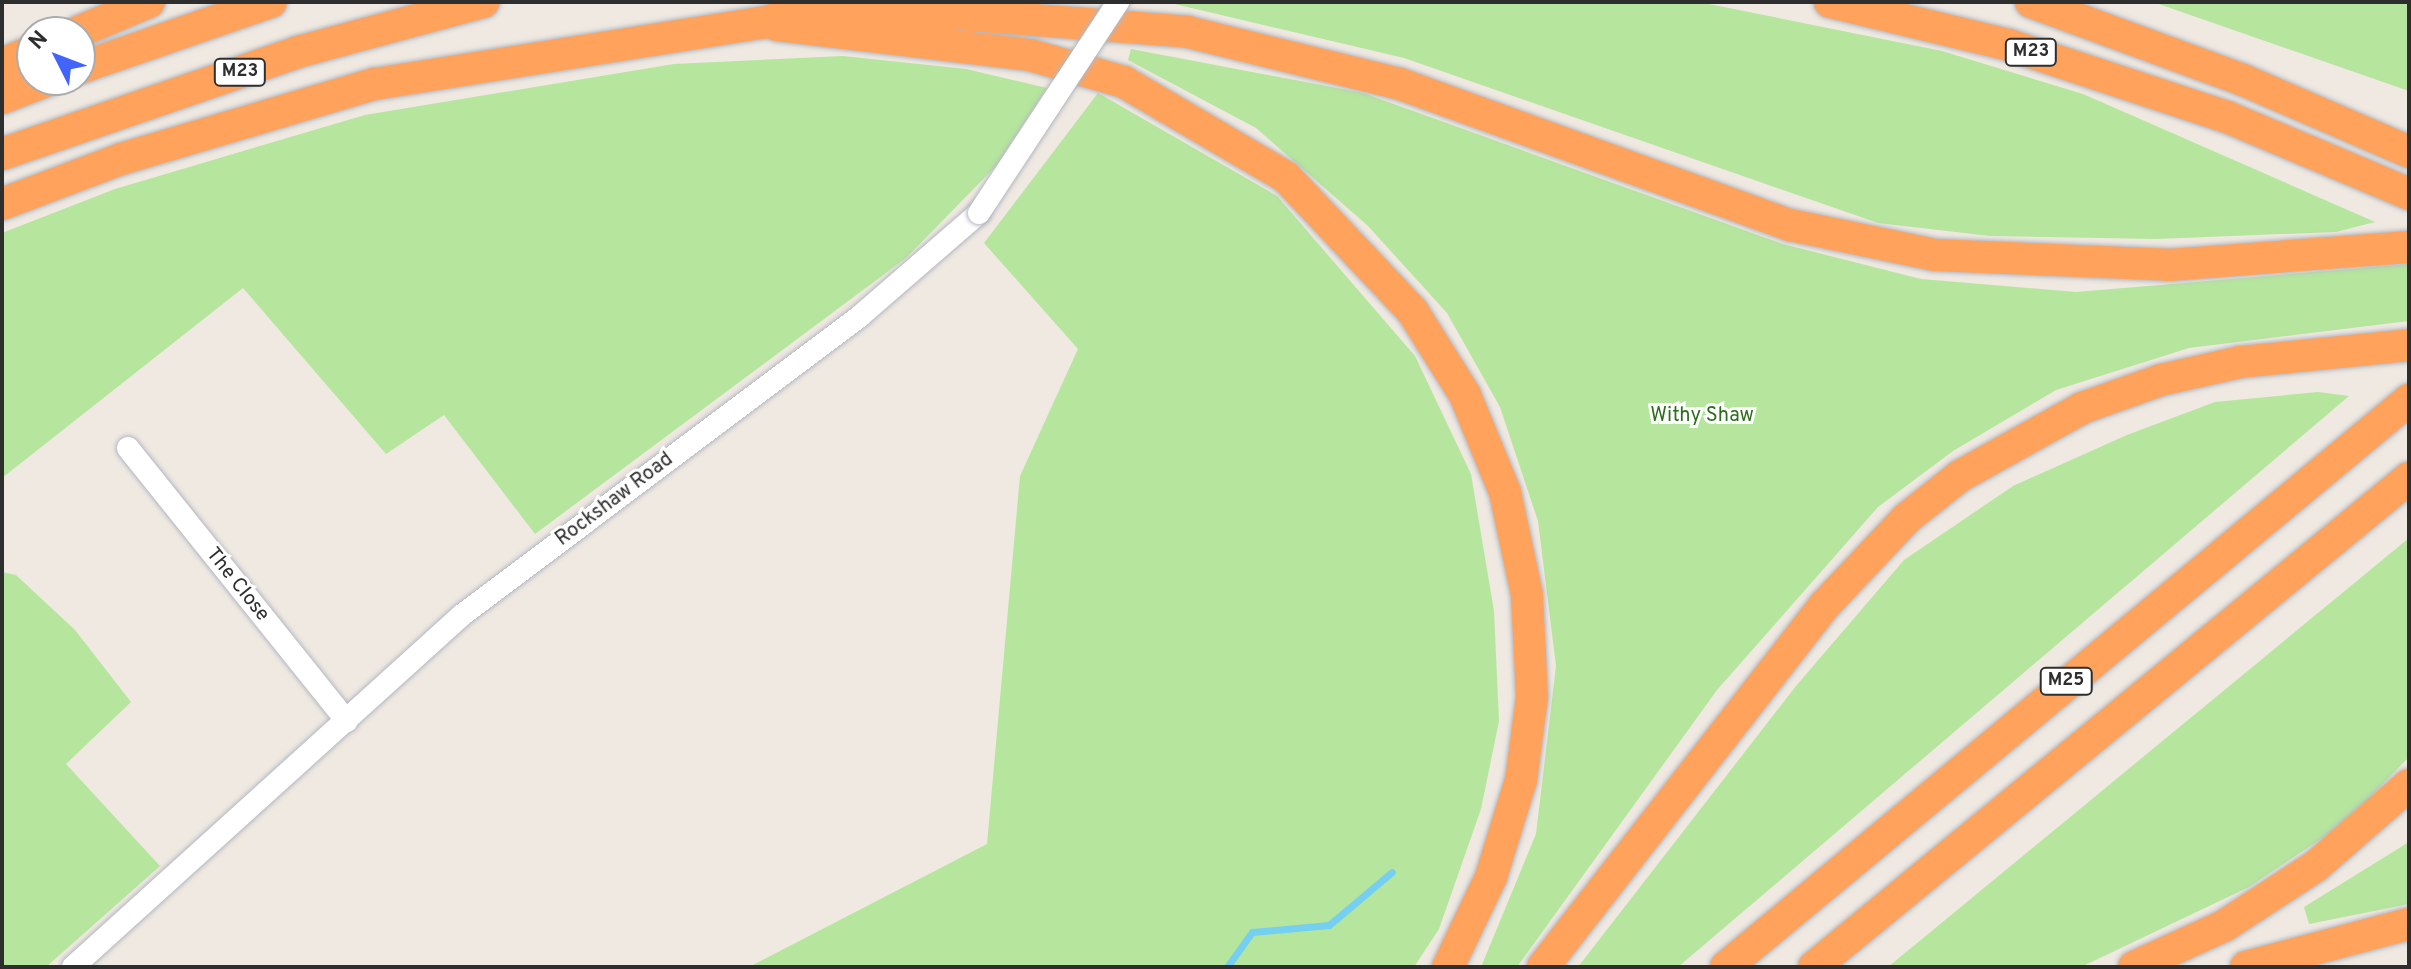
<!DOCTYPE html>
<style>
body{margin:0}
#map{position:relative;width:2411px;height:969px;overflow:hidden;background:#efe9e1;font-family:Overpass,sans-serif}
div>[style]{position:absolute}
.green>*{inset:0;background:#b6e59e}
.stream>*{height:7px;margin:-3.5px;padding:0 3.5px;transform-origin:3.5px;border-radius:3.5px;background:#75cff0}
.roads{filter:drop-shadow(0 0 2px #b4b7c1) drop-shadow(0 0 2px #b4b7c1)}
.minor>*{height:22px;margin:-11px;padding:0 11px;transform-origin:11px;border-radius:11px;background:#fff}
.highway>*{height:32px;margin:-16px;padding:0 16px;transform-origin:16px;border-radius:16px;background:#ffa35c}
.bridges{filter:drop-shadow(0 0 2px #b4b7c1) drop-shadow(0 0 2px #b4b7c1)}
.minor-bridge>*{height:22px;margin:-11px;padding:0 11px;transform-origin:11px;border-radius:11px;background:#fff}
span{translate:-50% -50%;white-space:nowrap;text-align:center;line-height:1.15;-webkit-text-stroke:6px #fff;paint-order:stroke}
.shield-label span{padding:2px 6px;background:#fff;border:2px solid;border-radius:6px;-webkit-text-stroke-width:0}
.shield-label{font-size:18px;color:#2e2e2e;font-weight:700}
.park-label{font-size:20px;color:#2c6e1b}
.street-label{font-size:20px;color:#2e2e2e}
.frame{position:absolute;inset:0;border:4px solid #2e2e2e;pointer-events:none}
.north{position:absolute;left:16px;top:16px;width:80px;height:80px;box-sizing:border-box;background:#fff;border:2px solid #ababab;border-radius:50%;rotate:312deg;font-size:22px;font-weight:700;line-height:32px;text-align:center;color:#2e2e2e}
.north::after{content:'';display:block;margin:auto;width:28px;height:36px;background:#4264fb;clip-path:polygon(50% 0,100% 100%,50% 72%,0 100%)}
</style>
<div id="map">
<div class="green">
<div style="clip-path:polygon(1166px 2px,1699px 2px,1942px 51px,2083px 94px,2375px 222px,2336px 232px,2156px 239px,1990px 236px,1878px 223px,1404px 58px)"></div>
<div style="clip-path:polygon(2153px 2px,2409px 2px,2409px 91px)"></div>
<div style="clip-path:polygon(1131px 49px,1363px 93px,1783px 244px,1921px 279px,2076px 292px,2409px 264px,2409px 321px,2189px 348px,2056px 390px,1953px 451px,1878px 507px,1717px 690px,1517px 967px,1481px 967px,1536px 834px,1556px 666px,1538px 521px,1500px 407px,1447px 313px,1368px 226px,1256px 128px,1128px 60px)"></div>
<div style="clip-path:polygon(843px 56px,966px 69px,1047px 88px,997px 165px,906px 258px,535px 534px,444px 415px,386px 454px,243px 288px,2px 478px,2px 233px,115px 189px,365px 115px,674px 64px)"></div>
<div style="clip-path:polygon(1098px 93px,1277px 196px,1415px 356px,1471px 474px,1494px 611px,1499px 721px,1481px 809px,1439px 929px,1414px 967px,749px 967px,987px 844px,1020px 476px,1078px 349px,984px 243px)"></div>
<div style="clip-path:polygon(2318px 392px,2349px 396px,1678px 967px,1578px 967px,1796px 686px,1904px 560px,2013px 486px,2127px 435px,2215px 402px)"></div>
<div style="clip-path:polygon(2409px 538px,2409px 757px,2345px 823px,2249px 887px,2081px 967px,1888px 967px)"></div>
<div style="clip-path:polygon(2px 572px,16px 575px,75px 630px,131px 702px,66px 764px,160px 866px,46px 967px,2px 967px)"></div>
<div style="clip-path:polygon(2409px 842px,2409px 904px,2309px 924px,2304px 907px)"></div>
</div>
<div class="stream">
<div style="left:1227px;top:967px;width:43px;rotate:-54.5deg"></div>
<div style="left:1252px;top:932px;width:77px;rotate:-5.2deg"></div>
<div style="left:1329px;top:925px;width:82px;rotate:-40.1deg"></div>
</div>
<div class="roads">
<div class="minor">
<div style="left:128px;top:448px;width:350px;rotate:51.3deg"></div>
<div style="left:73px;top:967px;width:525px;rotate:-42.14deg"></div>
<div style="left:462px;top:615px;width:498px;rotate:-36.9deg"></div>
<div style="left:860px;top:316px;width:157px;rotate:-40.9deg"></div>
</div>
<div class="highway">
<div style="left:1830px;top:2px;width:184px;rotate:13.5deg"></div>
<div style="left:2009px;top:45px;width:230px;rotate:18.3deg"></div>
<div style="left:2227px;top:117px;width:198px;rotate:22.9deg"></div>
<div style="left:2031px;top:2px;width:226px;rotate:20.2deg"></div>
<div style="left:2243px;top:80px;width:181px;rotate:23.4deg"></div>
<div style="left:777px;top:25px;width:255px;rotate:6.8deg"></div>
<div style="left:1030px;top:55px;width:98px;rotate:16deg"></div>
<div style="left:1124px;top:82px;width:188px;rotate:30.4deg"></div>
<div style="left:1286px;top:177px;width:185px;rotate:46.7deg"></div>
<div style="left:1413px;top:312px;width:98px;rotate:57.9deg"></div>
<div style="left:1465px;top:395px;width:105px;rotate:67.6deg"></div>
<div style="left:1505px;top:492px;width:105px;rotate:77.9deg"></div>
<div style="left:1527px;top:595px;width:102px;rotate:87.2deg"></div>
<div style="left:1532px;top:697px;width:84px;rotate:97.5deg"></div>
<div style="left:1521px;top:780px;width:102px;rotate:107.2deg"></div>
<div style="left:1491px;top:877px;width:100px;rotate:115.5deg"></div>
<div style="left:78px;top:32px;width:77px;rotate:-22.9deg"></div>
<div style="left:2px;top:64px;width:33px;rotate:-23deg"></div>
<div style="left:80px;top:68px;width:202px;rotate:-19.1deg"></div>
<div style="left:2px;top:98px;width:50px;rotate:-21deg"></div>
<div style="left:2px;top:154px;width:313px;rotate:-19deg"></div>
<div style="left:298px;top:52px;width:192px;rotate:-15.1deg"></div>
<div style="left:2px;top:204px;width:127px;rotate:-20.7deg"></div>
<div style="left:121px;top:159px;width:265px;rotate:-16.5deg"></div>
<div style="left:375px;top:84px;width:392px;rotate:-9deg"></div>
<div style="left:762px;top:23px;width:68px;rotate:-16.3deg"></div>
<div style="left:827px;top:4px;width:362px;rotate:4.4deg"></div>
<div style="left:1188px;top:32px;width:218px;rotate:13.8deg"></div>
<div style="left:1400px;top:84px;width:415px;rotate:19.9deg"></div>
<div style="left:1790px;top:225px;width:148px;rotate:11.7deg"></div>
<div style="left:1935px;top:255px;width:234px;rotate:2.4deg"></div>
<div style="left:2169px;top:265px;width:241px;rotate:-4.3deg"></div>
<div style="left:1543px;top:967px;width:459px;rotate:-52.1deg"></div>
<div style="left:1825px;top:605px;width:120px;rotate:-46.7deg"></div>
<div style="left:1907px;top:518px;width:68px;rotate:-38.4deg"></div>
<div style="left:1960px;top:476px;width:140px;rotate:-29.1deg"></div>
<div style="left:2082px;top:408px;width:84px;rotate:-19.5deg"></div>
<div style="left:2161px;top:380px;width:81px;rotate:-12.8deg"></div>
<div style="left:2240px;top:362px;width:170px;rotate:-5.7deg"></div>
<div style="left:1726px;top:967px;width:888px;rotate:-39.7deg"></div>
<div style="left:1814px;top:967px;width:770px;rotate:-39.42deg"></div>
<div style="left:2134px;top:967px;width:99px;rotate:-24.5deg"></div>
<div style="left:2224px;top:926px;width:110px;rotate:-33.1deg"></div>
<div style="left:2316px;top:866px;width:123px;rotate:-41.1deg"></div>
<div style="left:2246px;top:967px;width:169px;rotate:-14.8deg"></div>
</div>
</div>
<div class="bridges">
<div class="minor-bridge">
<div style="left:979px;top:213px;width:253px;rotate:-56.6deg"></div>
</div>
</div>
<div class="shield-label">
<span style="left:2031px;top:52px">M23</span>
<span style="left:240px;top:72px">M23</span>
<span style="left:2066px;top:681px">M25</span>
</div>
<div class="park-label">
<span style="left:1702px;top:416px">Withy Shaw</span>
</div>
<div class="street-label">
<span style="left:615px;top:500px;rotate:-37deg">Rockshaw Road</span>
<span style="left:237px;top:585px;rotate:51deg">The Close</span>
</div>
<div class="frame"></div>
<div class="north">N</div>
</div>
